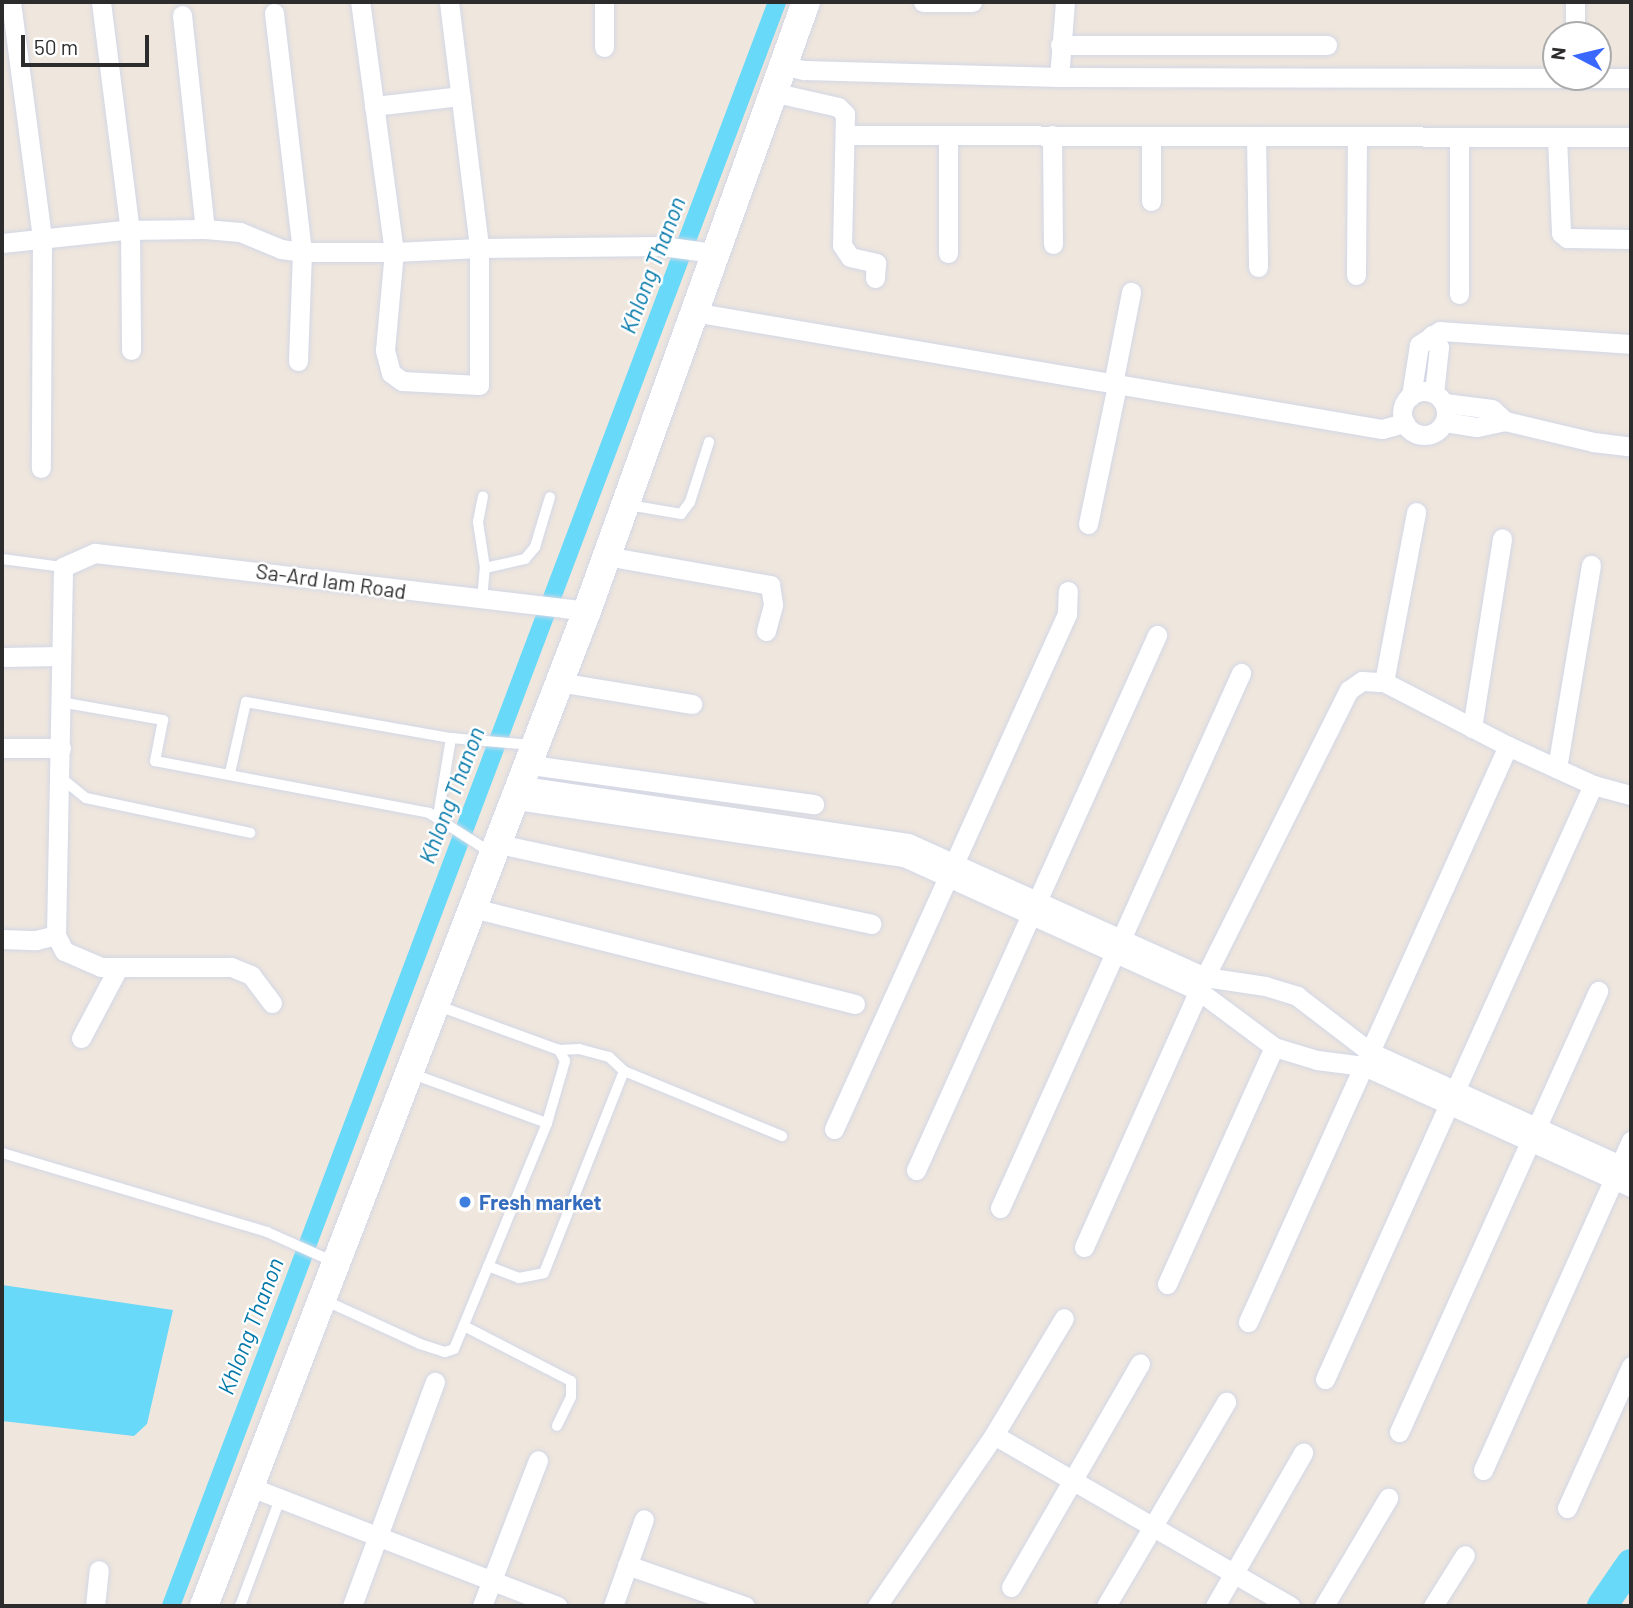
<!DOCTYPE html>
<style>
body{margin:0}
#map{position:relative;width:1633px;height:1608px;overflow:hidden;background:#efe6dd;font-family:Barlow,sans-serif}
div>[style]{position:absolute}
.water>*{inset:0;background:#68d9f8}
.canal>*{height:18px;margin:-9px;padding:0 9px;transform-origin:9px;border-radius:9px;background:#68d9f8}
.river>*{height:30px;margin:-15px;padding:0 15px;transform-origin:15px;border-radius:15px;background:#68d9f8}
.roads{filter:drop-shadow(0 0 2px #d2d7e6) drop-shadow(0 0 2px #d2d7e6)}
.lane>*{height:10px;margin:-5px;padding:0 5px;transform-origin:5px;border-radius:5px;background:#fff}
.street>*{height:19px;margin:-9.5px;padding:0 9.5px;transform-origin:9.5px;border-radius:9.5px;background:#fff}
.street>.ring{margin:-9.5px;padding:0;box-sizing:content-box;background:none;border:19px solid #fff;border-radius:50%}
.secondary>*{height:28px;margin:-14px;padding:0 14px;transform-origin:14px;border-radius:14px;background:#fff}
.dots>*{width:19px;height:19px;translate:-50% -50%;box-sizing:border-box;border:4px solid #fff;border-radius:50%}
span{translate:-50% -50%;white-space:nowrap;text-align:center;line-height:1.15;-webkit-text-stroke:5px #fff;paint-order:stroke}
.street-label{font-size:21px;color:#2c2c2c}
.shop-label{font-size:21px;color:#366cbe;font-weight:700}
.left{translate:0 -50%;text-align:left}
.water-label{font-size:23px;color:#0378a9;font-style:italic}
.frame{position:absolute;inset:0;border:4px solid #2c2c2c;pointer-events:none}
.north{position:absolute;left:1542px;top:21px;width:70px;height:70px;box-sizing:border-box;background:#fff;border:2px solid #ababab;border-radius:50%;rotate:277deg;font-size:19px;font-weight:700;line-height:28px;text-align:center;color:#2c2c2c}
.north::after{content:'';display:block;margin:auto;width:24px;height:32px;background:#3a68ff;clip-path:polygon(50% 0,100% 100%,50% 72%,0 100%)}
.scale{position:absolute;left:21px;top:35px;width:128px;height:32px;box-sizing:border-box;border:4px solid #2c2c2c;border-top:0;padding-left:9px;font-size:21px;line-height:24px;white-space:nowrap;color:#2c2c2c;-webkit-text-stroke:5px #fff;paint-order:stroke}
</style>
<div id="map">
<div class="water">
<div style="clip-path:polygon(2px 1285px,173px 1310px,147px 1424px,134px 1436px,2px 1421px)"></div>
</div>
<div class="canal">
<div style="left:171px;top:1606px;width:1715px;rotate:-69.3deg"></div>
</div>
<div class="river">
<div style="left:1602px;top:1606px;width:51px;rotate:-55.4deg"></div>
</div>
<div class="roads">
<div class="lane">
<div style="left:629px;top:505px;width:53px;rotate:9.8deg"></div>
<div style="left:681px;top:514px;width:15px;rotate:-53deg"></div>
<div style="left:690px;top:502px;width:63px;rotate:-72.4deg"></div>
<div style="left:2px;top:559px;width:62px;rotate:7.5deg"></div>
<div style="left:485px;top:568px;width:41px;rotate:-12.7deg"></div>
<div style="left:525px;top:559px;width:16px;rotate:-50deg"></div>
<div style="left:535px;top:547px;width:52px;rotate:-73.3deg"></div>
<div style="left:482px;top:600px;width:32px;rotate:-85deg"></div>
<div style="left:485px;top:568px;width:47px;rotate:-98.7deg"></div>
<div style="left:478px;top:522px;width:26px;rotate:-79deg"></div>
<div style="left:60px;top:702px;width:105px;rotate:9.9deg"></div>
<div style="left:163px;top:720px;width:42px;rotate:101deg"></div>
<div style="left:155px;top:761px;width:279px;rotate:10.7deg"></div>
<div style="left:429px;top:813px;width:72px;rotate:32.6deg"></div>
<div style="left:230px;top:773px;width:73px;rotate:-77.3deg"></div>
<div style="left:246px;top:702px;width:208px;rotate:10deg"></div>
<div style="left:451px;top:738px;width:81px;rotate:4.9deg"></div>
<div style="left:60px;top:777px;width:33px;rotate:39deg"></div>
<div style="left:86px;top:798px;width:168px;rotate:12deg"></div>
<div style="left:438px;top:816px;width:79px;rotate:-80.5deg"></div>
<div style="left:624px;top:1071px;width:171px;rotate:22.4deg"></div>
<div style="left:410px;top:1073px;width:146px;rotate:20.1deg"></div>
<div style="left:2px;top:1153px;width:277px;rotate:16.6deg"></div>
<div style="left:267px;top:1232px;width:73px;rotate:24.1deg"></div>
<div style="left:488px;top:1266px;width:33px;rotate:21deg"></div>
<div style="left:519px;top:1278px;width:25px;rotate:-11deg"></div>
<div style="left:544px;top:1273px;width:217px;rotate:-68.4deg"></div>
<div style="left:624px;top:1071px;width:21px;rotate:-137deg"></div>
<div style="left:609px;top:1057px;width:31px;rotate:-165deg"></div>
<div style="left:579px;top:1049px;width:20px;rotate:177deg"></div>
<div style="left:324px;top:1300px;width:106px;rotate:24.6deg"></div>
<div style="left:420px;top:1344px;width:26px;rotate:18deg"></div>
<div style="left:445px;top:1352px;width:9px;rotate:-18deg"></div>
<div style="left:454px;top:1349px;width:244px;rotate:-67.6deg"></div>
<div style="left:547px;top:1123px;width:65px;rotate:-73.8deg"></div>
<div style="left:565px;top:1061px;width:13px;rotate:-119deg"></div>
<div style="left:559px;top:1050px;width:131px;rotate:-159.9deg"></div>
<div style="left:464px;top:1326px;width:120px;rotate:27.2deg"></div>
<div style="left:571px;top:1381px;width:16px;rotate:90deg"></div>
<div style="left:571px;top:1397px;width:32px;rotate:116deg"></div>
<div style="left:240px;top:1606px;width:114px;rotate:-69.5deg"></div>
</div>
<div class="street">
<div style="left:11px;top:2px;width:239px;rotate:82.5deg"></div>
<div style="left:42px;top:239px;width:229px;rotate:90.3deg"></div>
<div style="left:101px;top:2px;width:230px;rotate:82.8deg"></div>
<div style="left:130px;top:230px;width:120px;rotate:89.5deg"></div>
<div style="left:449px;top:2px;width:248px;rotate:83deg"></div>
<div style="left:479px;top:248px;width:183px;rotate:-0.6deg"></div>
<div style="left:662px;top:246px;width:52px;rotate:7.7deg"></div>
<div style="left:604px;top:2px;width:45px;rotate:90deg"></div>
<div style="left:923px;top:2px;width:49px"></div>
<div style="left:274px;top:13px;width:241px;rotate:83.3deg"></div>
<div style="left:302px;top:252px;width:109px;rotate:92.1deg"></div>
<div style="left:182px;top:15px;width:215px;rotate:83.9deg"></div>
<div style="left:1575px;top:35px;width:33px;rotate:-90deg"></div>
<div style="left:1060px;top:45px;width:267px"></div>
<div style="left:782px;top:65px;width:23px;rotate:13deg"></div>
<div style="left:804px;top:70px;width:255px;rotate:1.6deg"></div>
<div style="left:1059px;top:77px;width:572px;rotate:0.1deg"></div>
<div style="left:1059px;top:77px;width:75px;rotate:-85.4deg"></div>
<div style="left:772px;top:92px;width:68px;rotate:12.8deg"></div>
<div style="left:838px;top:107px;width:10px;rotate:45deg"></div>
<div style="left:845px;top:114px;width:131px;rotate:91.3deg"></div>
<div style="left:842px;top:245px;width:14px;rotate:56deg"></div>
<div style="left:850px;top:257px;width:27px;rotate:13deg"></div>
<div style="left:876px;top:263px;width:15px;rotate:94deg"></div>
<div style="left:374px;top:106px;width:87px;rotate:-6.6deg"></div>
<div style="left:848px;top:135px;width:783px;rotate:0.15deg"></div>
<div style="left:948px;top:135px;width:118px;rotate:90deg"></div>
<div style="left:1052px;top:135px;width:109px;rotate:89.5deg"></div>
<div style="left:1256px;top:136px;width:131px;rotate:89.1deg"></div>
<div style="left:1459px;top:137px;width:157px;rotate:90deg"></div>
<div style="left:1557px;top:137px;width:96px;rotate:87.6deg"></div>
<div style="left:1561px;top:233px;width:8px;rotate:40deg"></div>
<div style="left:1567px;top:238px;width:64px;rotate:0.9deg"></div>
<div style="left:1151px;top:201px;width:65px;rotate:-90deg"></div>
<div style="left:2px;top:243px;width:122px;rotate:-6.1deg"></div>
<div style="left:123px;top:230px;width:82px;rotate:-0.7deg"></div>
<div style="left:205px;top:229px;width:35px;rotate:5deg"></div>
<div style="left:240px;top:232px;width:44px;rotate:22.5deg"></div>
<div style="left:281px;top:249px;width:21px;rotate:8deg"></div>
<div style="left:302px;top:252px;width:92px"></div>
<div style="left:394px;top:252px;width:252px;rotate:-97.7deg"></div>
<div style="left:479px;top:248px;width:137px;rotate:90deg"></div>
<div style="left:479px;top:385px;width:77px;rotate:-177deg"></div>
<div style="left:402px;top:381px;width:14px;rotate:-144deg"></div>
<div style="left:391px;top:373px;width:24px;rotate:-105deg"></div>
<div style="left:385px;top:350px;width:98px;rotate:-84.8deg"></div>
<div style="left:394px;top:252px;width:85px;rotate:-2.7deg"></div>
<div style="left:1356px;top:275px;width:139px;rotate:-89.6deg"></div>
<div style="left:693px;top:312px;width:699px;rotate:9.64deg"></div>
<div style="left:1382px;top:429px;width:24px;rotate:-15deg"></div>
<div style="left:1432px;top:335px;width:14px;rotate:60deg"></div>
<div style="left:1439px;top:347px;width:46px;rotate:96.2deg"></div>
<div style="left:1113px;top:384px;width:94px;rotate:-78.9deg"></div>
<div class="ring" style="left:1402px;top:391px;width:25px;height:25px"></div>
<div style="left:1411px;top:396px;width:52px;rotate:-81.1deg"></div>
<div style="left:1419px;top:345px;width:25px;rotate:-34deg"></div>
<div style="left:1440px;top:331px;width:191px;rotate:3.9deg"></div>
<div style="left:1444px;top:403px;width:48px;rotate:7.1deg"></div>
<div style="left:1492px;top:409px;width:18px;rotate:43deg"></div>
<div style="left:1505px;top:421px;width:90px;rotate:13.4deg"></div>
<div style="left:1593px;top:442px;width:38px;rotate:7deg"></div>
<div style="left:1445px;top:422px;width:32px;rotate:9deg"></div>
<div style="left:1477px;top:427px;width:29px;rotate:-12deg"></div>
<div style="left:1088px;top:524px;width:142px;rotate:-78.2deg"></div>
<div style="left:606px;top:556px;width:167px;rotate:10deg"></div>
<div style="left:770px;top:585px;width:20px;rotate:81deg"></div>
<div style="left:773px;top:605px;width:27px;rotate:105deg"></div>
<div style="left:2px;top:657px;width:59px;rotate:-1deg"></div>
<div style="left:558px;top:682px;width:136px;rotate:9.3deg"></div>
<div style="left:1384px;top:682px;width:173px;rotate:-79.3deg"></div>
<div style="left:1472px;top:728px;width:192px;rotate:-81deg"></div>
<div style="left:2px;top:748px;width:59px"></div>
<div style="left:524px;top:764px;width:293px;rotate:7.9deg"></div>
<div style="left:1557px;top:768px;width:206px;rotate:-80.5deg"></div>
<div style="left:516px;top:785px;width:396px;rotate:8.4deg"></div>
<div style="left:908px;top:843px;width:326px;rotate:24.3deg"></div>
<div style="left:1205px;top:977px;width:61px;rotate:8.5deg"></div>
<div style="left:1265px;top:986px;width:34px;rotate:17deg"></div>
<div style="left:1297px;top:996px;width:92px;rotate:37.5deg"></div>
<div style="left:1370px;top:1052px;width:286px;rotate:24.3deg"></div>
<div style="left:510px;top:799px;width:398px;rotate:8.4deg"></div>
<div style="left:904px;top:857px;width:324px;rotate:24.4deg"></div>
<div style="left:1199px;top:991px;width:94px;rotate:36.7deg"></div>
<div style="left:1274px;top:1047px;width:45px;rotate:16.8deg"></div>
<div style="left:1317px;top:1060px;width:47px;rotate:7.3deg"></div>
<div style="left:1364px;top:1066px;width:293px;rotate:24.4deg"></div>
<div style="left:494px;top:843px;width:386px;rotate:12.1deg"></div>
<div style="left:469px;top:907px;width:398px;rotate:14.1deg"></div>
<div style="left:2px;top:939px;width:34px;rotate:2deg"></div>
<div style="left:36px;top:940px;width:21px;rotate:-14deg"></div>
<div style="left:272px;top:1003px;width:35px;rotate:-127deg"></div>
<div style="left:251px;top:975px;width:22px;rotate:-158deg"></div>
<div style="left:231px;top:967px;width:130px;rotate:180deg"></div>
<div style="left:101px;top:967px;width:40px;rotate:-156.6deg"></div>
<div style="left:64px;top:951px;width:18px;rotate:-117deg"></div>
<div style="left:56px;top:935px;width:368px;rotate:-88.9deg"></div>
<div style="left:63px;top:567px;width:35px;rotate:-24deg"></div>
<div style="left:95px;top:553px;width:495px;rotate:6.7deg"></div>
<div style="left:81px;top:1038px;width:77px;rotate:-62.1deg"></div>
<div style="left:834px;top:1129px;width:565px;rotate:-65.66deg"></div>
<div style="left:1067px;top:614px;width:23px;rotate:-88deg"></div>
<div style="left:916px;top:1170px;width:587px;rotate:-65.75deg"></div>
<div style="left:1000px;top:1208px;width:587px;rotate:-65.75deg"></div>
<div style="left:1084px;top:1247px;width:296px;rotate:-65.9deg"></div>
<div style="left:1205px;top:977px;width:321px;rotate:-63.4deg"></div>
<div style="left:1349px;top:690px;width:16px;rotate:-35deg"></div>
<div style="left:1362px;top:681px;width:22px;rotate:3deg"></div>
<div style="left:1384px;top:682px;width:140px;rotate:27.3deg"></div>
<div style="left:1508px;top:746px;width:94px;rotate:24.6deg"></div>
<div style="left:1593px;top:785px;width:39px;rotate:15deg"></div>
<div style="left:1167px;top:1284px;width:260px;rotate:-65.7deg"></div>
<div style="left:1248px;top:1322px;width:632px;rotate:-65.71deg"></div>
<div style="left:1325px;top:1379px;width:652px;rotate:-65.72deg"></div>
<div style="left:1399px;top:1432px;width:484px;rotate:-65.7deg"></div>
<div style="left:994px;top:1435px;width:342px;rotate:30deg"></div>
<div style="left:1483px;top:1470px;width:361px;rotate:-65.8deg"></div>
<div style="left:248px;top:1486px;width:332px;rotate:21.2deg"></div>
<div style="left:1567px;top:1508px;width:156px;rotate:-65.7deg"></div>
<div style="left:627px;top:1565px;width:125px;rotate:19.2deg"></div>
<div style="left:1011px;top:1587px;width:258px;rotate:-60deg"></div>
<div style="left:95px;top:1606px;width:36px;rotate:-84deg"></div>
<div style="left:352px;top:1606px;width:239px;rotate:-69.7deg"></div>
<div style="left:482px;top:1606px;width:156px;rotate:-69deg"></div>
<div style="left:613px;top:1606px;width:92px;rotate:-70.4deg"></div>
<div style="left:877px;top:1606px;width:207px;rotate:-55.6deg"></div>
<div style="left:994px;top:1435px;width:136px;rotate:-59.1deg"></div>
<div style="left:1106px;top:1606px;width:237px;rotate:-59.5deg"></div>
<div style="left:1215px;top:1606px;width:177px;rotate:-60.1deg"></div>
<div style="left:1324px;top:1606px;width:126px;rotate:-59.3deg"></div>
<div style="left:1433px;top:1606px;width:60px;rotate:-57.9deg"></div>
</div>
<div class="secondary">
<div style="left:204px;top:1606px;width:1066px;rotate:-68.95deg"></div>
<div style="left:587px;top:611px;width:647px;rotate:-70.22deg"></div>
</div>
</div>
<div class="dots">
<div style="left:465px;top:1202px;background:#3f7fe0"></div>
</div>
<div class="street-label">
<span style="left:331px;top:581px;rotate:8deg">Sa-Ard Iam Road</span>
</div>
<div class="shop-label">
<span class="left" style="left:479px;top:1202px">Fresh market</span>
</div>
<div class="water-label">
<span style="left:652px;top:265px;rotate:-69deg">Khlong Thanon</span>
<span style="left:451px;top:795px;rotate:-69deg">Khlong Thanon</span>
<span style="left:250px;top:1326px;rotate:-69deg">Khlong Thanon</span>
</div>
<div class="frame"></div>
<div class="north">N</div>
<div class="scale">50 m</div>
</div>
